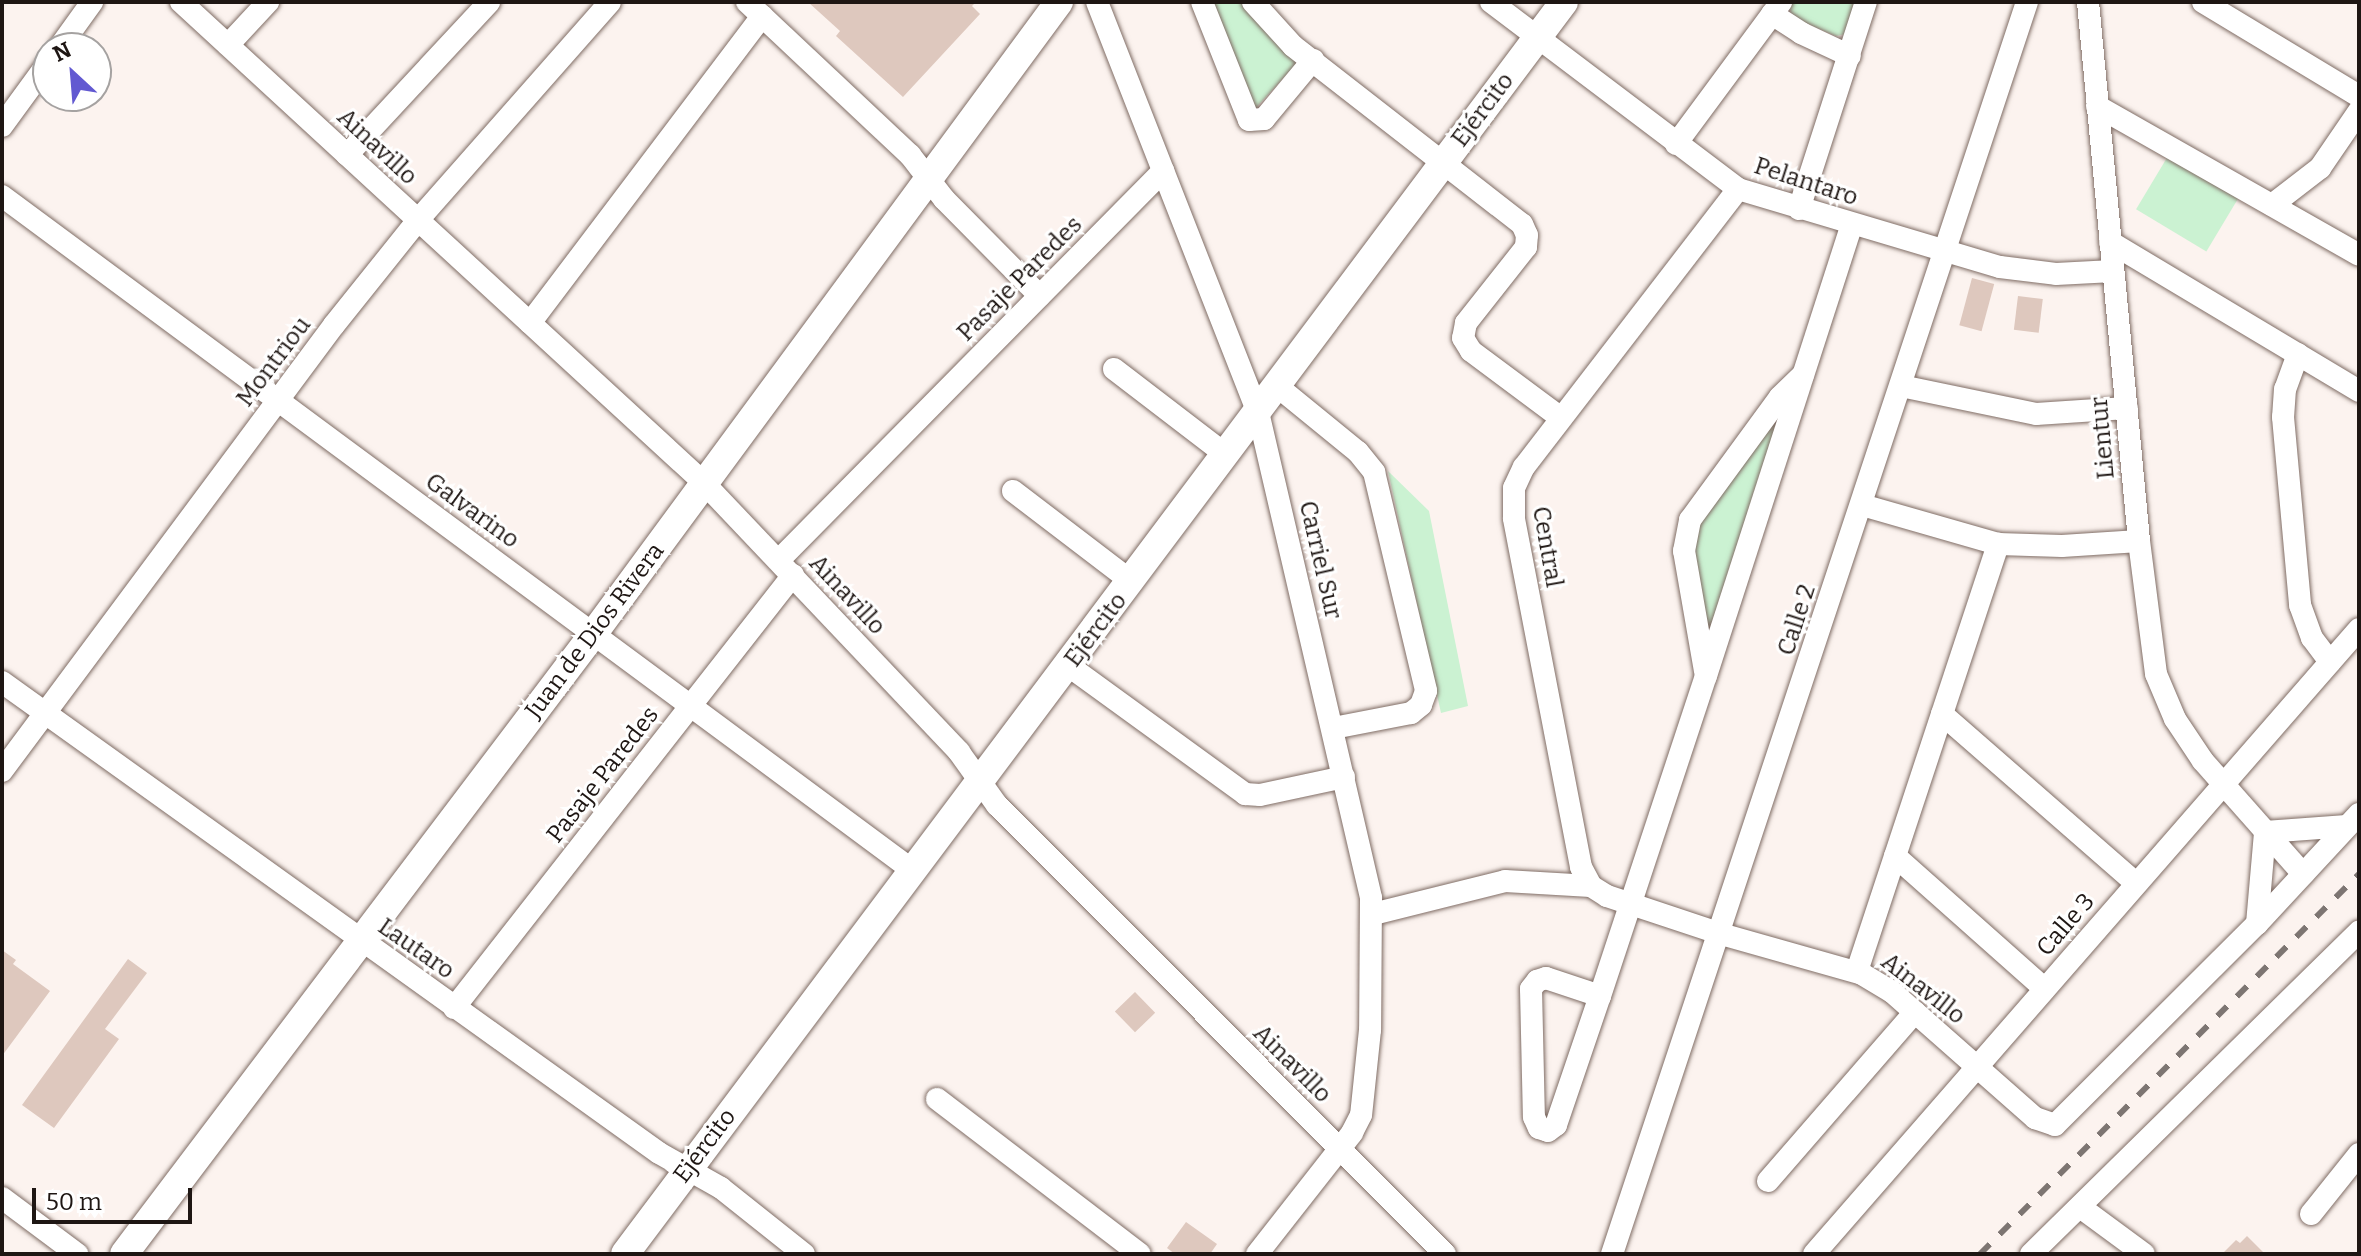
<!DOCTYPE html>
<meta charset="utf-8">
<style>
body{margin:0}
#map{position:relative;width:2361px;height:1256px;overflow:hidden;background:#fcf3ef;font-family:Bitter,serif}
div>[style]{position:absolute}
.green>*{inset:0;background:#cbf2d2;transform-origin:0 0}
.building>*{inset:0;background:#dec8be;transform-origin:0 0}
.roads{filter:drop-shadow(0 0 2px #7f6c64) drop-shadow(0 0 2px #7f6c64)}
.minor>*{height:22px;margin:-11px;padding:0 11px;transform-origin:11px;border-radius:11px;background:#fff}
.major>*{height:28px;margin:-14px;padding:0 14px;transform-origin:14px;border-radius:14px;background:#fff}
.rail>*{height:6px;margin-top:-3px;transform-origin:0;background:repeating-linear-gradient(90deg,#7d7572 0 14px,transparent 0 28px)}
span{translate:-50% -50%;white-space:nowrap;text-align:center;line-height:1.15;-webkit-text-stroke:6px #fff;paint-order:stroke}
.street-label{font-size:24px;color:#1e1613}
.frame{position:absolute;inset:0;border:4px solid #1e1613;pointer-events:none}
.north{position:absolute;left:32px;top:32px;width:80px;height:80px;box-sizing:border-box;background:#fff;border:2px solid #a5a2a1;border-radius:50%;rotate:334deg;font-size:22px;font-weight:700;line-height:32px;text-align:center;color:#1e1613}
.north::after{content:'';display:block;margin:auto;width:28px;height:36px;background:#6259d1;clip-path:polygon(50% 0,100% 100%,50% 72%,0 100%)}
.scale{position:absolute;left:32px;top:1188px;width:160px;height:36px;box-sizing:border-box;border:4px solid #1e1613;border-top:0;padding-left:10px;font-size:24px;line-height:28px;white-space:nowrap;color:#1e1613;-webkit-text-stroke:6px #fff;paint-order:stroke}
</style>
<div id="map">
<div class="green">
<div style="clip-path:polygon(1210px 2px,1247px 2px,1299px 61px,1252px 112px)"></div>
<div style="clip-path:polygon(1790px 2px,1857px 2px,1846px 34px,1836px 36px,1791px 17px)"></div>
<div style="left:2168px;top:156px;width:82px;height:62px;rotate:31deg"></div>
<div style="clip-path:polygon(1784px 408px,1711px 648px,1691px 557px,1695px 524px)"></div>
<div style="clip-path:polygon(1388px 471px,1429px 511px,1468px 706px,1441px 713px)"></div>
</div>
<div class="building">
<div style="clip-path:polygon(808px 2px,976px 2px,972px 6px,980px 14px,903px 97px,836px 36px,840px 31px)"></div>
<div style="left:1972px;top:278px;width:23px;height:49px;rotate:15deg"></div>
<div style="left:2018px;top:296px;width:25px;height:34px;rotate:7deg"></div>
<div style="clip-path:polygon(2px 950px,16px 960px,13px 964px,50px 991px,2px 1056px)"></div>
<div style="clip-path:polygon(128px 959px,147px 973px,105px 1029px,119px 1039px,54px 1128px,22px 1105px)"></div>
<div style="left:1135px;top:992px;width:29px;height:28px;rotate:46deg"></div>
<div style="clip-path:polygon(1186px 1222px,1217px 1244px,1210px 1254px,1175px 1254px,1167px 1248px)"></div>
<div style="clip-path:polygon(2247px 1236px,2265px 1254px,2222px 1254px,2236px 1240px,2240px 1243px)"></div>
</div>
<div class="roads">
<div class="minor">
<div style="left:181px;top:2px;width:711px;rotate:42.6deg"></div>
<div style="left:704px;top:483px;width:371px;rotate:46.5deg"></div>
<div style="left:959px;top:752px;width:65px;rotate:54.4deg"></div>
<div style="left:997px;top:805px;width:634px;rotate:45.06deg"></div>
<div style="left:747px;top:2px;width:224px;rotate:43.2deg"></div>
<div style="left:910px;top:155px;width:56px;rotate:52.3deg"></div>
<div style="left:944px;top:199px;width:136px;rotate:45.3deg"></div>
<div style="left:1097px;top:2px;width:440px;rotate:68.6deg"></div>
<div style="left:1258px;top:412px;width:499px;rotate:76.9deg"></div>
<div style="left:1371px;top:898px;width:132px;rotate:90.4deg"></div>
<div style="left:1370px;top:1030px;width:85px;rotate:96deg"></div>
<div style="left:1361px;top:1115px;width:20px;rotate:117deg"></div>
<div style="left:1352px;top:1133px;width:154px;rotate:128.1deg"></div>
<div style="left:1202px;top:2px;width:127px;rotate:68.3deg"></div>
<div style="left:1249px;top:120px;width:15px;rotate:-4deg"></div>
<div style="left:1264px;top:119px;width:77px;rotate:-50.3deg"></div>
<div style="left:1253px;top:2px;width:59px;rotate:47.7deg"></div>
<div style="left:1293px;top:46px;width:290px;rotate:37.9deg"></div>
<div style="left:1522px;top:224px;width:12px;rotate:66deg"></div>
<div style="left:1527px;top:235px;width:12px;rotate:95deg"></div>
<div style="left:1526px;top:247px;width:97px;rotate:128.3deg"></div>
<div style="left:1466px;top:323px;width:15px;rotate:101deg"></div>
<div style="left:1463px;top:338px;width:15px;rotate:58deg"></div>
<div style="left:1471px;top:351px;width:112px;rotate:36.7deg"></div>
<div style="left:1491px;top:2px;width:310px;rotate:37.1deg"></div>
<div style="left:1738px;top:189px;width:273px;rotate:16.6deg"></div>
<div style="left:2000px;top:267px;width:56px;rotate:7.1deg"></div>
<div style="left:2056px;top:274px;width:57px;rotate:-3deg"></div>
<div style="left:2088px;top:2px;width:541px;rotate:84.59deg"></div>
<div style="left:2139px;top:541px;width:134px;rotate:82.7deg"></div>
<div style="left:2156px;top:674px;width:49px;rotate:67.1deg"></div>
<div style="left:2175px;top:719px;width:50px;rotate:56.3deg"></div>
<div style="left:2203px;top:761px;width:151px;rotate:48.5deg"></div>
<div style="left:2203px;top:2px;width:182px;rotate:31.1deg"></div>
<div style="left:1772px;top:14px;width:35px;rotate:33deg"></div>
<div style="left:1801px;top:33px;width:54px;rotate:25.1deg"></div>
<div style="left:228px;top:45px;width:59px;rotate:-47.1deg"></div>
<div style="left:59px;top:48px;width:57px;rotate:-54.3deg"></div>
<div style="left:2097px;top:106px;width:301px;rotate:29.6deg"></div>
<div style="left:2px;top:126px;width:78px;rotate:-53.9deg"></div>
<div style="left:1676px;top:144px;width:177px;rotate:-53.5deg"></div>
<div style="left:347px;top:155px;width:209px;rotate:-47.1deg"></div>
<div style="left:2px;top:196px;width:1131px;rotate:36.52deg"></div>
<div style="left:2272px;top:205px;width:61px;rotate:-37.6deg"></div>
<div style="left:2320px;top:168px;width:69px;rotate:-55.6deg"></div>
<div style="left:1799px;top:209px;width:218px;rotate:-72.1deg"></div>
<div style="left:2110px;top:242px;width:290px;rotate:30.9deg"></div>
<div style="left:530px;top:323px;width:385px;rotate:-52.9deg"></div>
<div style="left:2298px;top:354px;width:37px;rotate:110deg"></div>
<div style="left:2285px;top:389px;width:28px;rotate:94deg"></div>
<div style="left:2283px;top:417px;width:189px;rotate:84.8deg"></div>
<div style="left:2300px;top:605px;width:35px;rotate:70deg"></div>
<div style="left:2312px;top:638px;width:30px;rotate:53deg"></div>
<div style="left:1114px;top:369px;width:141px;rotate:37.5deg"></div>
<div style="left:1277px;top:386px;width:104px;rotate:39.2deg"></div>
<div style="left:1358px;top:452px;width:26px;rotate:51deg"></div>
<div style="left:1374px;top:472px;width:225px;rotate:76.6deg"></div>
<div style="left:1426px;top:691px;width:15px;rotate:110deg"></div>
<div style="left:1421px;top:705px;width:13px;rotate:141deg"></div>
<div style="left:1411px;top:713px;width:79px;rotate:169.1deg"></div>
<div style="left:1901px;top:386px;width:138px;rotate:11.7deg"></div>
<div style="left:2036px;top:414px;width:91px;rotate:-3.8deg"></div>
<div style="left:1013px;top:491px;width:150px;rotate:37.4deg"></div>
<div style="left:1862px;top:505px;width:141px;rotate:16deg"></div>
<div style="left:1998px;top:544px;width:64px;rotate:1.8deg"></div>
<div style="left:2062px;top:546px;width:77px;rotate:-3.7deg"></div>
<div style="left:779px;top:560px;width:547px;rotate:-45.37deg"></div>
<div style="left:1069px;top:666px;width:218px;rotate:36deg"></div>
<div style="left:1245px;top:794px;width:15px;rotate:4deg"></div>
<div style="left:1260px;top:795px;width:86px;rotate:-12.1deg"></div>
<div style="left:1705px;top:671px;width:122px;rotate:-99.9deg"></div>
<div style="left:1684px;top:551px;width:32px;rotate:-79deg"></div>
<div style="left:1690px;top:520px;width:152px;rotate:-53.8deg"></div>
<div style="left:1780px;top:397px;width:32px;rotate:-44deg"></div>
<div style="left:2px;top:682px;width:808px;rotate:35.64deg"></div>
<div style="left:659px;top:1153px;width:71px;rotate:29.4deg"></div>
<div style="left:721px;top:1188px;width:106px;rotate:38.5deg"></div>
<div style="left:1942px;top:714px;width:257px;rotate:41.1deg"></div>
<div style="left:2px;top:771px;width:556px;rotate:-53.34deg"></div>
<div style="left:334px;top:325px;width:134px;rotate:-51.3deg"></div>
<div style="left:418px;top:220px;width:290px;rotate:-48.6deg"></div>
<div style="left:1895px;top:856px;width:200px;rotate:41.6deg"></div>
<div style="left:1591px;top:886px;width:21px;rotate:-118deg"></div>
<div style="left:1581px;top:867px;width:355px;rotate:-100.9deg"></div>
<div style="left:1514px;top:518px;width:30px;rotate:-90deg"></div>
<div style="left:1514px;top:488px;width:23px;rotate:-65deg"></div>
<div style="left:1524px;top:467px;width:351px;rotate:-52.4deg"></div>
<div style="left:1373px;top:914px;width:136px;rotate:-14deg"></div>
<div style="left:1505px;top:881px;width:86px;rotate:3.3deg"></div>
<div style="left:1591px;top:886px;width:19px;rotate:32deg"></div>
<div style="left:1607px;top:896px;width:120px;rotate:18.4deg"></div>
<div style="left:1721px;top:934px;width:147px;rotate:15.8deg"></div>
<div style="left:1862px;top:974px;width:35px;rotate:31deg"></div>
<div style="left:1892px;top:992px;width:191px;rotate:41.4deg"></div>
<div style="left:2035px;top:1118px;width:21px;rotate:19deg"></div>
<div style="left:2055px;top:1125px;width:285px;rotate:-44.9deg"></div>
<div style="left:2257px;top:924px;width:150px;rotate:-47.2deg"></div>
<div style="left:2257px;top:924px;width:92px;rotate:-85deg"></div>
<div style="left:2265px;top:832px;width:82px;rotate:-4.2deg"></div>
<div style="left:1857px;top:971px;width:450px;rotate:-71.7deg"></div>
<div style="left:1600px;top:996px;width:57px;rotate:-161.6deg"></div>
<div style="left:1546px;top:978px;width:9px;rotate:162deg"></div>
<div style="left:1537px;top:981px;width:10px;rotate:127deg"></div>
<div style="left:1531px;top:989px;width:128px;rotate:88.7deg"></div>
<div style="left:1534px;top:1117px;width:12px;rotate:66deg"></div>
<div style="left:1539px;top:1128px;width:9px;rotate:18deg"></div>
<div style="left:1548px;top:1131px;width:10px;rotate:-37deg"></div>
<div style="left:1556px;top:1125px;width:136px;rotate:-71.2deg"></div>
<div style="left:1600px;top:996px;width:337px;rotate:-71.7deg"></div>
<div style="left:1706px;top:676px;width:474px;rotate:-72.1deg"></div>
<div style="left:454px;top:1008px;width:550px;rotate:-51.94deg"></div>
<div style="left:937px;top:1099px;width:255px;rotate:37.4deg"></div>
<div style="left:1768px;top:1181px;width:224px;rotate:-49deg"></div>
<div style="left:2px;top:1198px;width:94px;rotate:36.7deg"></div>
<div style="left:2080px;top:1207px;width:79px;rotate:36.3deg"></div>
<div style="left:2311px;top:1214px;width:77px;rotate:-51.3deg"></div>
<div style="left:1612px;top:1254px;width:1319px;rotate:-71.66deg"></div>
<div style="left:1814px;top:1254px;width:829px;rotate:-48.91deg"></div>
<div style="left:2031px;top:1254px;width:460px;rotate:-44.5deg"></div>
</div>
<div class="major">
<div style="left:124px;top:1254px;width:779px;rotate:-52.88deg"></div>
<div style="left:594px;top:633px;width:784px;rotate:-53.61deg"></div>
<div style="left:625px;top:1254px;width:1565px;rotate:-53.13deg"></div>
</div>
</div>
<div class="rail">
<div style="left:1980px;top:1254px;width:537px;rotate:-45.08deg"></div>
</div>
<div class="street-label">
<span style="left:1483px;top:110px;rotate:-53deg">Ejército</span>
<span style="left:377px;top:147px;rotate:43deg">Ainavillo</span>
<span style="left:1806px;top:182px;rotate:18deg">Pelantaro</span>
<span style="left:1020px;top:279px;rotate:-45deg">Pasaje Paredes</span>
<span style="left:274px;top:362px;rotate:-53deg">Montriou</span>
<span style="left:2103px;top:438px;rotate:-95deg">Lientur</span>
<span style="left:472px;top:511px;rotate:36deg">Galvarino</span>
<span style="left:1547px;top:547px;rotate:80deg">Central</span>
<span style="left:1320px;top:560px;rotate:77deg">Carriel Sur</span>
<span style="left:847px;top:595px;rotate:47deg">Ainavillo</span>
<span style="left:1797px;top:620px;rotate:-72deg">Calle 2</span>
<span style="left:1096px;top:630px;rotate:-53deg">Ejército</span>
<span style="left:595px;top:631px;rotate:-53deg">Juan de Dios Rivera</span>
<span style="left:603px;top:775px;rotate:-52deg">Pasaje Paredes</span>
<span style="left:2066px;top:925px;rotate:-49deg">Calle 3</span>
<span style="left:416px;top:949px;rotate:35deg">Lautaro</span>
<span style="left:1923px;top:989px;rotate:38deg">Ainavillo</span>
<span style="left:1292px;top:1064px;rotate:45deg">Ainavillo</span>
<span style="left:705px;top:1146px;rotate:-53deg">Ejército</span>
</div>
<div class="frame"></div>
<div class="north">N</div>
<div class="scale">50 m</div>
</div>
